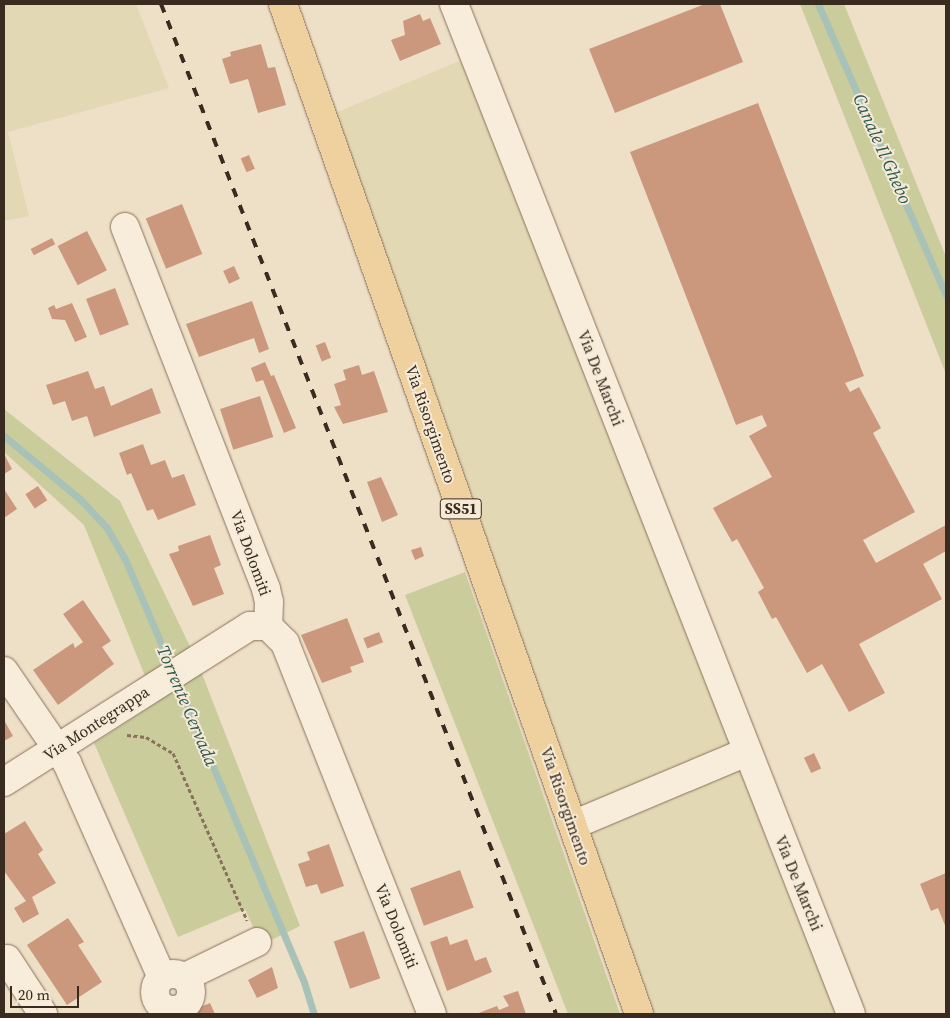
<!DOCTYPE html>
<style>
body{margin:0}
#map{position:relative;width:950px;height:1018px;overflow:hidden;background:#eedfc7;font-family:"Source Serif 4",serif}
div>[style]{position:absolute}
.farmland>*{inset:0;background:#e3d8b4}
.green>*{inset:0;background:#cacc9b}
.stream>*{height:7px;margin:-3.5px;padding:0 3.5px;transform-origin:3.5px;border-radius:3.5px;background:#a8c2b8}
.building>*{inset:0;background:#cb987d;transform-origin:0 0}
.path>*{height:3px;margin-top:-1.5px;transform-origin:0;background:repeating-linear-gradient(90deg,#89715c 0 4px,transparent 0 6.5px)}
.roads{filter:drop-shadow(0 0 1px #89715c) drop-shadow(0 0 1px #89715c)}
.minor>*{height:28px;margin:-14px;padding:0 14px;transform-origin:14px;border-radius:14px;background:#f8edda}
.minor>.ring{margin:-14px;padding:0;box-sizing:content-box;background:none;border:28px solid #f8edda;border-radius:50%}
.major>*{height:28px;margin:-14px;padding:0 14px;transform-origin:14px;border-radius:14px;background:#efd1a0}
.rail>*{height:4px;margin-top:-2px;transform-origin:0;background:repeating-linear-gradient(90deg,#3a2b20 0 9px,transparent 0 18px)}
span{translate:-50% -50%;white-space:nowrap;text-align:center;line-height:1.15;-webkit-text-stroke:4px #f5ead6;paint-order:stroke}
.shield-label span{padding:1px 4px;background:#f5ead6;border:1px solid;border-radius:4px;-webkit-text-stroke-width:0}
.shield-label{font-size:15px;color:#3a2b20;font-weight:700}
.street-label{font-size:16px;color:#3a2b20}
.water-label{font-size:18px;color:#2f5953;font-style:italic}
.frame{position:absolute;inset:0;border:5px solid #3a2b20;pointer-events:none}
.scale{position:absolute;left:10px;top:986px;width:69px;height:22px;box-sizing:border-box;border:2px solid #3a2b20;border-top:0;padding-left:6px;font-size:15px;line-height:18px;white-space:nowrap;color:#3a2b20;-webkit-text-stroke:4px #f5ead6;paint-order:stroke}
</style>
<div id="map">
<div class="farmland">
<div style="clip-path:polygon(4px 4px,136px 4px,169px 88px,8px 132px,29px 216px,4px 221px)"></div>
<div style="clip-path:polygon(474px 55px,851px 1014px,639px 1014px,323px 118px)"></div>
</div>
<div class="green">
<div style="clip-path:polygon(800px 4px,844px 4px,946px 257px,946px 374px)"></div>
<div style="clip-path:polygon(4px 409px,120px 501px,197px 661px,300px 926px,261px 945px,245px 909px,178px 937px,94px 743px,156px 703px,84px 525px,4px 452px)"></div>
<div style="clip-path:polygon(465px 572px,620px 1014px,568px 1014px,405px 595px)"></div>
</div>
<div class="stream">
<div style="left:818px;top:4px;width:318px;rotate:66.3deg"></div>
<div style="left:4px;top:436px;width:99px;rotate:39.7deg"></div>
<div style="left:80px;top:499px;width:40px;rotate:47deg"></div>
<div style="left:107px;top:528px;width:36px;rotate:60deg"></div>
<div style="left:125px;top:559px;width:120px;rotate:66.9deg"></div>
<div style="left:176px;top:679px;width:329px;rotate:67.1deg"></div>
<div style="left:304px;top:982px;width:34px;rotate:73deg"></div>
</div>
<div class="building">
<div style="clip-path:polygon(705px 4px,720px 4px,743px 62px,615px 113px,589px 49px)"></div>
<div style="clip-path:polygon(420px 14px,423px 21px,430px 18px,441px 44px,400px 61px,391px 40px,405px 35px,403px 21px)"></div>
<div style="clip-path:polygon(261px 44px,268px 68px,275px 67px,286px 105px,258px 113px,248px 79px,230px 84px,222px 59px,231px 56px,230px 52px)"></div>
<div style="clip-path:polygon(758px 103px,864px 376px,845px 383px,850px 392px,859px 387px,881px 428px,873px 433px,915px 512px,863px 540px,876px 563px,946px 525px,946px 551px,923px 564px,942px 599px,859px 644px,885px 693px,849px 712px,822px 664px,807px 673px,776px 617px,772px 619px,758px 592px,764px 588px,737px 539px,732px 542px,713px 508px,772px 477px,749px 436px,767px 426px,762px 415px,736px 425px,630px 152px)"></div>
<div style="left:249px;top:155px;width:15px;height:9px;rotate:67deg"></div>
<div style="left:182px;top:204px;width:54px;height:39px;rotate:68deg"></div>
<div style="left:87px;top:231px;width:44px;height:33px;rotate:63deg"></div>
<div style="left:52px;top:238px;width:7px;height:24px;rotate:63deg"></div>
<div style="left:234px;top:266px;width:14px;height:12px;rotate:65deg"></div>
<div style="left:115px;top:288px;width:39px;height:31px;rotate:69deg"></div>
<div style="clip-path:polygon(252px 301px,269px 349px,259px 353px,254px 338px,199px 357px,186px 324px)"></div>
<div style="clip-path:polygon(72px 303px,87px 337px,75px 342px,65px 320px,52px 319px,48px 308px,54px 305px,56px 309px)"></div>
<div style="left:325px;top:342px;width:17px;height:10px;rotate:69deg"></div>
<div style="clip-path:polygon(265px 362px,271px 376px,274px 375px,296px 428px,284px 433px,263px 380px,256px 382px,251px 368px)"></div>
<div style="clip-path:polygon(359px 365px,362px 375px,374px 371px,388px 412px,343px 424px,334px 407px,341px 405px,334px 384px,346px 380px,343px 370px)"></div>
<div style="clip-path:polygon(88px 371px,95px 389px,104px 386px,111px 406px,152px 388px,161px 413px,94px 437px,87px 416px,72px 421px,65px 401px,53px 405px,46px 385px)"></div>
<div style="left:260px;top:396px;width:43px;height:42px;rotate:72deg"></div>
<div style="clip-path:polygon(143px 444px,151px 465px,165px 460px,172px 478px,184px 474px,196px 505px,158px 520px,153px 509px,147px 511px,131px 473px,127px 475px,119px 453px)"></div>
<div style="clip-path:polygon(4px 454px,12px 469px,4px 474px)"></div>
<div style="clip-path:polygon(381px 477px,398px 515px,382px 522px,367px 482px)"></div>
<div style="left:38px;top:486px;width:17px;height:15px;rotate:57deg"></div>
<div style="clip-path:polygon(4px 489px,17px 509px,4px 518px)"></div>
<div style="clip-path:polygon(210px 535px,221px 565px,214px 568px,224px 594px,193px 606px,169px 554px,179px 551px,178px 546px)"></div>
<div style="clip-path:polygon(421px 547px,424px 556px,415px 560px,411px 550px)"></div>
<div style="clip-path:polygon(83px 600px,111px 641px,102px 647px,114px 664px,58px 705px,33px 670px,73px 643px,75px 648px,83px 642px,63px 614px)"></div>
<div style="clip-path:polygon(347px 618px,364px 662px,350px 667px,352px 672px,322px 683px,301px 635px)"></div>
<div style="left:379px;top:632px;width:11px;height:17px;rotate:68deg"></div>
<div style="clip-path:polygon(4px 720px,13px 736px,4px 741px)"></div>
<div style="left:814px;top:753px;width:17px;height:11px;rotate:65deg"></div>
<div style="clip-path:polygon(25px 821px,43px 850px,38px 854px,56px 883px,32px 897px,39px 914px,23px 923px,14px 908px,26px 901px,4px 871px,4px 834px)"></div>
<div style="clip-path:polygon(329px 844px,344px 886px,321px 894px,317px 884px,306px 887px,298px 864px,310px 860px,307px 852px)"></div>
<div style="left:460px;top:870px;width:40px;height:53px;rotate:70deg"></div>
<div style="clip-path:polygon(946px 873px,946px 928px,938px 908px,931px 911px,920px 884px)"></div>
<div style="clip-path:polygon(68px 918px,84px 942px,78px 945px,102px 982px,67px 1005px,27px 945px)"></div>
<div style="left:364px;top:931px;width:50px;height:32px;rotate:71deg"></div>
<div style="clip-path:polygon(447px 936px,450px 945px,467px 939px,475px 961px,486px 957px,492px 972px,447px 991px,430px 942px)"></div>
<div style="clip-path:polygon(272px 967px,278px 988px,257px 998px,248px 980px)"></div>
<div style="clip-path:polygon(518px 991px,526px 1014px,476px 1014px,497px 1006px,499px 1010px,509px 1006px,503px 996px)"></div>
<div style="clip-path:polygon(210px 1003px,215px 1014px,179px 1014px,184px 1010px,186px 1013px)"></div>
</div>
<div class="path">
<div style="left:127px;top:735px;width:19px;rotate:6deg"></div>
<div style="left:146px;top:737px;width:31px;rotate:31deg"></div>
<div style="left:173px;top:753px;width:183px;rotate:66.1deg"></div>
</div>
<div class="roads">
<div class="minor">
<div style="left:454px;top:4px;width:1085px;rotate:68.54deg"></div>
<div style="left:125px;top:227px;width:388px;rotate:68.7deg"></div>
<div style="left:266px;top:589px;width:13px;rotate:77deg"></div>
<div style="left:269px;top:602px;width:24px;rotate:92deg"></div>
<div style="left:268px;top:626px;width:24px;rotate:45deg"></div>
<div style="left:285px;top:643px;width:399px;rotate:68.4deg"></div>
<div style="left:4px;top:671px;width:112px;rotate:55.6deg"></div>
<div style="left:67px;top:763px;width:234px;rotate:66.1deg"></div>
<div style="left:4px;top:782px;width:291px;rotate:-32.4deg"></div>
<div style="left:250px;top:626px;width:18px"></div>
<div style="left:573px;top:825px;width:189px;rotate:-22.8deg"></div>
<div style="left:7px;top:959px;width:66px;rotate:56.8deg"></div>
<div class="ring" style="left:155px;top:974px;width:8px;height:8px"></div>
<div style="left:185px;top:977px;width:80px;rotate:-25.9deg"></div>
</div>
<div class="major">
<div style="left:283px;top:4px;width:1071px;rotate:70.58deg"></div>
</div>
</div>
<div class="rail">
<div style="left:161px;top:4px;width:1084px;rotate:68.64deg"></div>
</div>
<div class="shield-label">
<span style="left:461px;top:509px">SS51</span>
</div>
<div class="street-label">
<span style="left:601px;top:378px;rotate:69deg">Via De Marchi</span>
<span style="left:431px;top:424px;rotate:71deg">Via Risorgimento</span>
<span style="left:251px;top:553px;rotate:70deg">Via Dolomiti</span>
<span style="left:96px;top:723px;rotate:-33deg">Via Montegrappa</span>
<span style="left:566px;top:806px;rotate:71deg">Via Risorgimento</span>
<span style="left:799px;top:883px;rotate:68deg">Via De Marchi</span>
<span style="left:397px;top:926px;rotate:68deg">Via Dolomiti</span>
</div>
<div class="water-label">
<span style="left:882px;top:149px;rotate:66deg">Canale Il Ghebo</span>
<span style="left:187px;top:706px;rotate:67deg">Torrente Cervada</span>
</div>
<div class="frame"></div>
<div class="scale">20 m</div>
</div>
